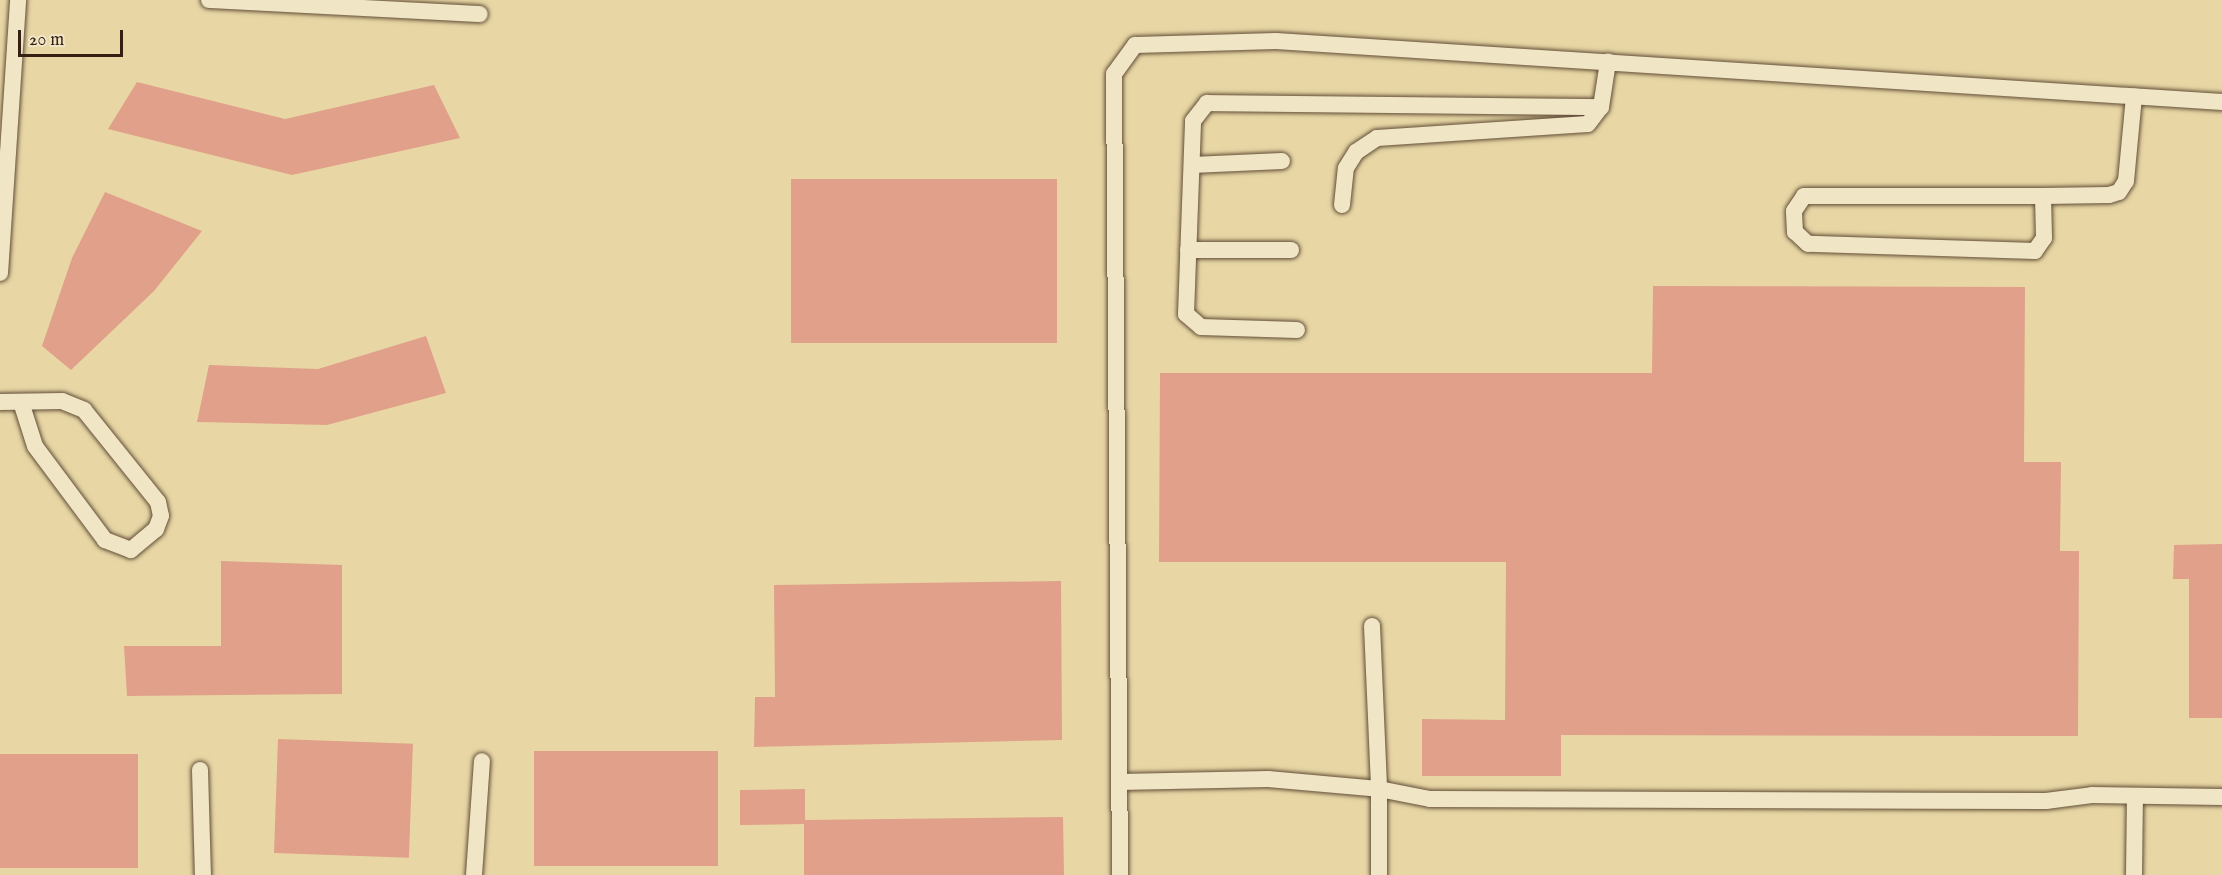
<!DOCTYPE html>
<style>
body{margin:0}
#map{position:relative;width:2222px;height:875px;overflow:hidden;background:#e8d7a5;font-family:"IM FELL English",serif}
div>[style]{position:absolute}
.building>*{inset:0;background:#e0a089;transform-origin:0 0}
.roads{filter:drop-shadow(0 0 2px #624e38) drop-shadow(0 0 2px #624e38)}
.lane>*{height:16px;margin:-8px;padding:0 8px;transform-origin:8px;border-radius:8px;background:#f0e5c4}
span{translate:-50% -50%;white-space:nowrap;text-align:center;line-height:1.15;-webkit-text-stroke:6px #f0e5c4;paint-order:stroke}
.scale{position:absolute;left:18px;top:30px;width:105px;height:27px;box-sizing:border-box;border:3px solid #362013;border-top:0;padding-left:8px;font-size:18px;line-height:21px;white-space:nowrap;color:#362013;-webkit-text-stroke:4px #f0e5c4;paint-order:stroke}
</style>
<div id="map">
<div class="building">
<div style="clip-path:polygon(137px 82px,285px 119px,434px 85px,460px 138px,292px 175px,108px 129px)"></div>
<div style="left:791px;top:179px;width:266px;height:164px"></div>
<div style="clip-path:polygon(105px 192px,202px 231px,154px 291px,71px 370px,42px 346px,72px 258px)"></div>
<div style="clip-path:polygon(1653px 286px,2025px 287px,2024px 462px,2061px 462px,2060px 551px,2079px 551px,2078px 736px,1561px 735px,1561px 776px,1422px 776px,1422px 719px,1505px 720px,1506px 562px,1159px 562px,1160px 373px,1652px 373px)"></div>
<div style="clip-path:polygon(426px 336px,446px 393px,327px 425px,197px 422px,209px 365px,318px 369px)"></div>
<div style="clip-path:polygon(2222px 544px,2222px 718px,2189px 718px,2189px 579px,2173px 579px,2174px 545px)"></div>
<div style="clip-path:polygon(221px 561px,342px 565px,342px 694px,127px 696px,124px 646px,221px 646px)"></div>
<div style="clip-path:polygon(1061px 581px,1062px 740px,754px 747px,755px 697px,775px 697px,774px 585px)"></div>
<div style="left:278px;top:739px;width:135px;height:114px;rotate:2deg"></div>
<div style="left:534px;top:751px;width:184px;height:115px"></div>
<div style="left:0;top:754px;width:138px;height:114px"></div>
<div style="clip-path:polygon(805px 789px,805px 820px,1063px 817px,1064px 875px,804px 875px,804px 824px,740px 825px,740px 790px)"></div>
</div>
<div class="roads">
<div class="lane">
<div style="left:209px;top:0;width:271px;rotate:3deg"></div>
<div style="left:1192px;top:165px;width:90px;rotate:-2.5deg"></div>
<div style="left:2043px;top:196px;width:42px;rotate:88.6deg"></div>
<div style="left:2044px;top:238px;width:16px;rotate:125deg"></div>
<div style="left:2035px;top:251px;width:227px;rotate:-178.2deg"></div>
<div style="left:1808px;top:244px;width:18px;rotate:-137deg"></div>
<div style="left:1795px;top:232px;width:21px;rotate:-93deg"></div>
<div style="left:1794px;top:211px;width:18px;rotate:-56deg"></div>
<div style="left:1804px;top:196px;width:239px"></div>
<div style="left:2043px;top:196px;width:66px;rotate:-0.9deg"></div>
<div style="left:2109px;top:195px;width:10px;rotate:-17deg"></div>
<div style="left:2119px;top:192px;width:13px;rotate:-58deg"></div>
<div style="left:2126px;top:181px;width:85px;rotate:-84.6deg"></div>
<div style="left:1342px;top:205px;width:37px;rotate:-84deg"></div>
<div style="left:1346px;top:168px;width:19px;rotate:-58deg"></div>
<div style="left:1356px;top:152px;width:25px;rotate:-34deg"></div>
<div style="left:1377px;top:138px;width:211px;rotate:-3.8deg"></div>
<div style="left:1588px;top:124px;width:21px;rotate:-53deg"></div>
<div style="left:1188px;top:250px;width:103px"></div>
<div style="left:0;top:273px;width:274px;rotate:-86.2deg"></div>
<div style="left:1297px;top:330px;width:96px;rotate:-178.2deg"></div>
<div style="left:1201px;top:327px;width:20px;rotate:-139deg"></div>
<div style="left:1186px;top:314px;width:193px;rotate:-87.9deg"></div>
<div style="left:1193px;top:121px;width:23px;rotate:-52deg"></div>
<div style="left:1207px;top:103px;width:394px;rotate:0.6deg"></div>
<div style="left:1601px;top:107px;width:46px;rotate:-81.2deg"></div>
<div style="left:0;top:402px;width:62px;rotate:-0.9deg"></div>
<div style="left:62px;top:401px;width:24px;rotate:22deg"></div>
<div style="left:84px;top:410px;width:118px;rotate:51.2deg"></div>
<div style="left:158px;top:502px;width:14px;rotate:78deg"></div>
<div style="left:161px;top:516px;width:14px;rotate:111deg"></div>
<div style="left:156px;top:529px;width:33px;rotate:140deg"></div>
<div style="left:131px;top:550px;width:28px;rotate:-159deg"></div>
<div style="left:105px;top:540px;width:117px;rotate:-126.7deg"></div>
<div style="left:35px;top:446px;width:46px;rotate:-107.7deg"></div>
<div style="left:1372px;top:626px;width:163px;rotate:87.5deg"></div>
<div style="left:1379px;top:789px;width:52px;rotate:11.1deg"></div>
<div style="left:1430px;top:799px;width:616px;rotate:0.19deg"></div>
<div style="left:2046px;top:801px;width:46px;rotate:-7.4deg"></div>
<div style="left:2092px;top:795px;width:130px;rotate:0.9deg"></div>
<div style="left:200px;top:770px;width:105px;rotate:88.4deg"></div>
<div style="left:1119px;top:782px;width:149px;rotate:-1.2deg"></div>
<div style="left:1268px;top:779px;width:111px;rotate:5.1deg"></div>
<div style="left:1379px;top:789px;width:86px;rotate:90deg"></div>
<div style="left:474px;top:875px;width:114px;rotate:-86deg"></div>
<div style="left:1120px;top:875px;width:801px;rotate:-90.43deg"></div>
<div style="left:1114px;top:74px;width:36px;rotate:-54deg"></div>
<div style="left:1135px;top:45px;width:141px;rotate:-1.6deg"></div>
<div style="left:1276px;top:41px;width:948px;rotate:3.69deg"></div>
<div style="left:2134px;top:875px;width:79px;rotate:-89.3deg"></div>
</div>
</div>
<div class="scale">20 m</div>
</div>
